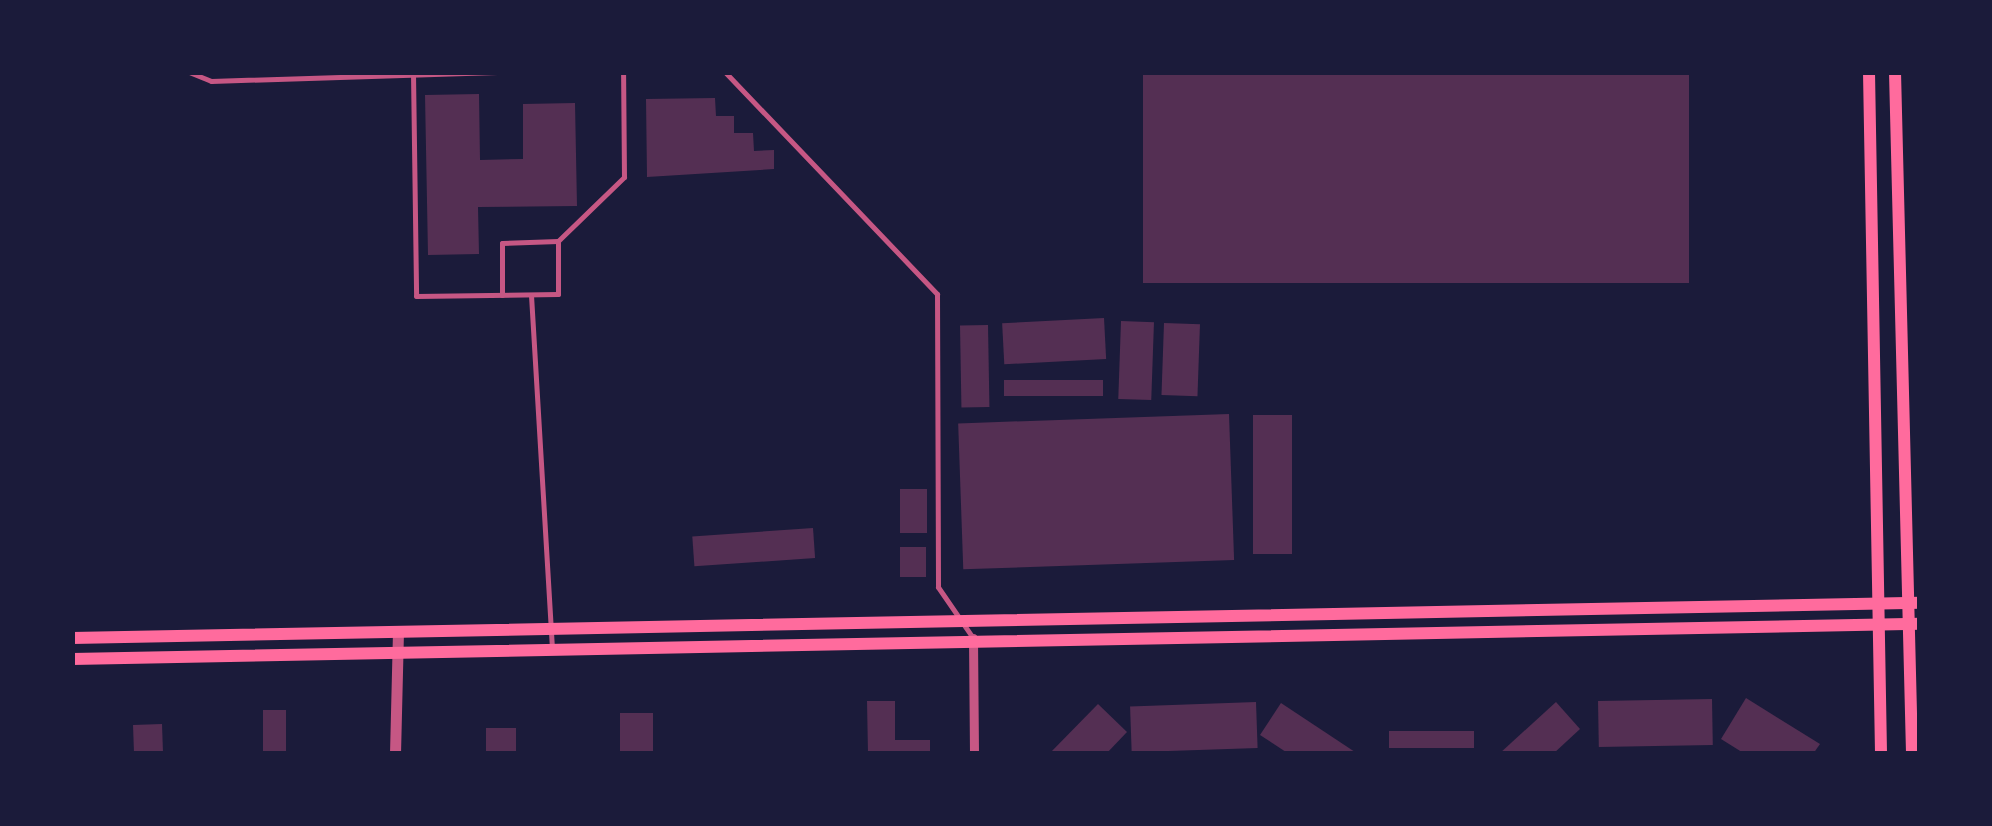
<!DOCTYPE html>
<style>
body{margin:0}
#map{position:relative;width:1992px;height:826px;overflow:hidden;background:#1b1b3a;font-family:"Space Grotesk",sans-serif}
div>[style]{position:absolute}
.building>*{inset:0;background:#542f53;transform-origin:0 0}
.service>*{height:5px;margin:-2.5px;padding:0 2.5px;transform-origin:2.5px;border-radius:2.5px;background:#c65784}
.minor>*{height:9px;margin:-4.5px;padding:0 4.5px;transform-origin:4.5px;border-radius:4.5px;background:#c65784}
.tertiary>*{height:11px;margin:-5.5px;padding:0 5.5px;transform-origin:5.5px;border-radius:5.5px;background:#c65784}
.secondary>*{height:12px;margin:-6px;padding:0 6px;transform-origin:6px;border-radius:6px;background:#ff6b9d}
span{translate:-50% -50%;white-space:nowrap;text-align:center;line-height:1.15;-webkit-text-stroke:9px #1b1b3a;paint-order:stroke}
.frame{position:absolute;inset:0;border:75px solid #1b1b3a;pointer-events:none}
</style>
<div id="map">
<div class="building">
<div style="left:1143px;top:72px;width:546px;height:211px"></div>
<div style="clip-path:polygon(479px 94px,480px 160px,523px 159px,523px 104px,575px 103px,577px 206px,478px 207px,479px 254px,428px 255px,425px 95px)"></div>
<div style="clip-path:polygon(715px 98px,716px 116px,734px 116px,734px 133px,753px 133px,754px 151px,774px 150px,774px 169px,647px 177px,646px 99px)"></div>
<div style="left:1104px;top:318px;width:41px;height:102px;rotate:87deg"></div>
<div style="left:1121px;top:321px;width:33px;height:78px;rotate:2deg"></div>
<div style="left:1164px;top:323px;width:36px;height:72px;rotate:2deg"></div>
<div style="left:988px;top:325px;width:82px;height:28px;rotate:89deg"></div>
<div style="left:1103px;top:380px;width:16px;height:99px;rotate:90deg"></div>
<div style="left:1229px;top:414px;width:146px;height:271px;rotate:88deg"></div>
<div style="left:1253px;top:415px;width:39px;height:139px"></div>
<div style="left:900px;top:489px;width:27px;height:44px"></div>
<div style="left:813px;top:528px;width:30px;height:121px;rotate:86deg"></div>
<div style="left:900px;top:547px;width:26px;height:30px"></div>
<div style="clip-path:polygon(1746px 698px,1820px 744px,1813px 754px,1745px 754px,1721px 739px)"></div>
<div style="left:1712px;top:699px;width:46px;height:114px;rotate:89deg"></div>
<div style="clip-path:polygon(867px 701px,895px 701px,895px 740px,930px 740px,930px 754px,868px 754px)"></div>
<div style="left:1256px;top:702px;width:46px;height:126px;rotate:88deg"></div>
<div style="clip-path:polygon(1556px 702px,1580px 729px,1553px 754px,1499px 754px)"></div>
<div style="clip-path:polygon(1281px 703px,1358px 754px,1289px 754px,1260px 735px)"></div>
<div style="clip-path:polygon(1098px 704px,1127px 732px,1106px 754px,1049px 754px)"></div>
<div style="left:263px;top:710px;width:23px;height:44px"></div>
<div style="left:620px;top:713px;width:33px;height:41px"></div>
<div style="left:162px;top:724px;width:30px;height:29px;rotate:88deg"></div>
<div style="left:516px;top:728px;width:26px;height:30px;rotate:90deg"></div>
<div style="left:1474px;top:731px;width:17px;height:85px;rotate:90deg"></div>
</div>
<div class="service">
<div style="left:189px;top:72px;width:24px;rotate:22deg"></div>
<div style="left:211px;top:81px;width:294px;rotate:-1.8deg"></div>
<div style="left:725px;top:72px;width:307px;rotate:46.3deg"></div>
<div style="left:937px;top:294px;width:293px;rotate:89.8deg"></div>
<div style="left:938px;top:587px;width:62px;rotate:55.5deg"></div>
<div style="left:413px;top:73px;width:223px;rotate:89.2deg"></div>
<div style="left:416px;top:296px;width:142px;rotate:-0.8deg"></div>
<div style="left:558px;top:294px;width:53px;rotate:-90deg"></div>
<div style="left:502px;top:295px;width:52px;rotate:-90deg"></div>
<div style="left:502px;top:243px;width:56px;rotate:-2deg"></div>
<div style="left:558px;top:241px;width:92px;rotate:-44.1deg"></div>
<div style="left:624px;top:177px;width:105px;rotate:-90.5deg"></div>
<div style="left:531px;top:295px;width:352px;rotate:86.6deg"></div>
</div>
<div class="minor">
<div style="left:973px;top:638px;width:116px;rotate:89.5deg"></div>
</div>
<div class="tertiary">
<div style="left:395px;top:754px;width:123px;rotate:-88.6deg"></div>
</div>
<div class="secondary">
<div style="left:1869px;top:72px;width:682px;rotate:88.99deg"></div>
<div style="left:1895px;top:72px;width:682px;rotate:88.57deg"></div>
<div style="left:72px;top:638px;width:1848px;rotate:-1.09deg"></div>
<div style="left:72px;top:659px;width:1848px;rotate:-1.09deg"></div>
</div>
<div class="frame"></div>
</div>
